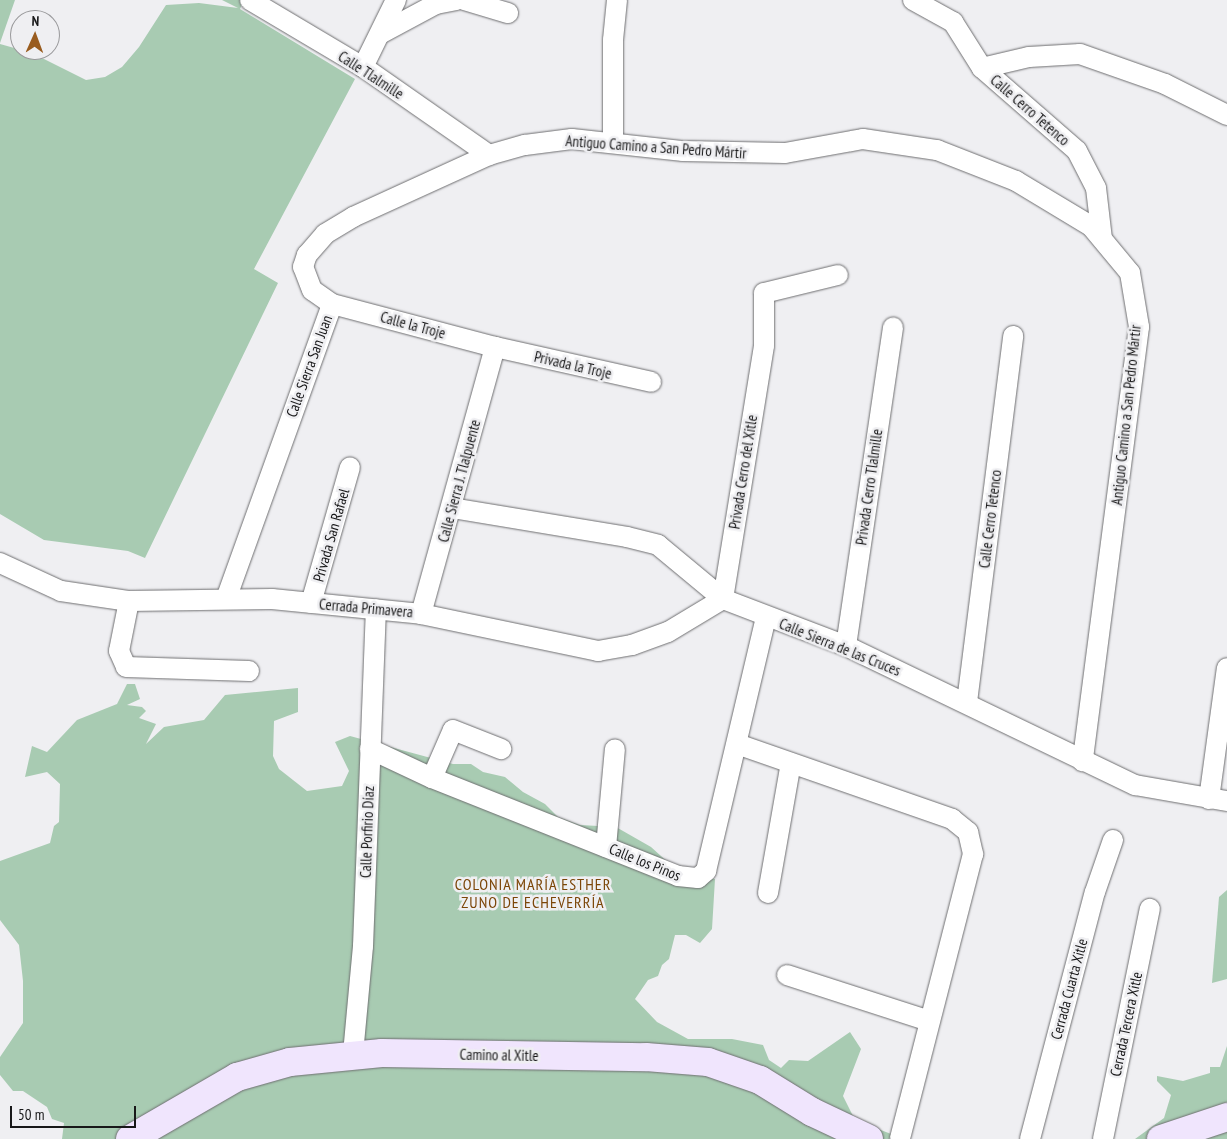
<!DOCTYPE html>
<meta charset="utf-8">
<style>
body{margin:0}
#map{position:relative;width:1227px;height:1139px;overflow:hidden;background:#efeff2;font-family:"PT Sans Narrow",sans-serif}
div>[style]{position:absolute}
.green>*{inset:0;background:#a8cbb2}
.roads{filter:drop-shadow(0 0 1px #6e6e70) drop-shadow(0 0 1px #6e6e70)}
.street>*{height:20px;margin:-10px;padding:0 10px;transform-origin:10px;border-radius:10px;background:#fff}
.secondary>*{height:28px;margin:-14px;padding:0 14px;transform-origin:14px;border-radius:14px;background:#f0e5fd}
span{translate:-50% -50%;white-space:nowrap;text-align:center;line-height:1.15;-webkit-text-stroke:5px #efeff2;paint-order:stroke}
.street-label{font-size:15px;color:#181819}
.neighbourhood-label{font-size:16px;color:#7b4507;letter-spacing:1px}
.north{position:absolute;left:10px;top:10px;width:50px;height:50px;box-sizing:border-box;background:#efeff2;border:1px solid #99999b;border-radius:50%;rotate:2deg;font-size:14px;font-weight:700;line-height:20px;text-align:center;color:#181819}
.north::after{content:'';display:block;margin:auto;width:18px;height:22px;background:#995c1f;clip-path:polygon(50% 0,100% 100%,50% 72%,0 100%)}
.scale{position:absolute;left:10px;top:1106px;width:126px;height:22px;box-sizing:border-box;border:2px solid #181819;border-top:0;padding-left:6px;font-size:15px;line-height:18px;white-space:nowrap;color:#181819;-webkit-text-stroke:4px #efeff2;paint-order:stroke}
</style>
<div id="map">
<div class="green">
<div style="clip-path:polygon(0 0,15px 0,0 43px)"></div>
<div style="clip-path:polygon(222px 0,244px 0,240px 9px,355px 79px,254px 269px,278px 283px,145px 558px,128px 551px,44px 540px,0 514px,0 44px,32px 53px,86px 80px,105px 77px,122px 67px,139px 47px,166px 5px,199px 3px,238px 8px)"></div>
<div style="clip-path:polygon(127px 684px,135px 684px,140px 699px,127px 705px,142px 707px,146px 711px,139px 718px,156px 724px,146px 744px,164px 727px,204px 720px,225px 695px,298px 688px,298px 712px,274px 721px,273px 756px,279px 769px,307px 791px,342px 786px,349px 771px,335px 742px,350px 736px,453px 764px,471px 764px,483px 772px,505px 777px,523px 792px,545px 804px,558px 817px,580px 825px,616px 827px,651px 847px,681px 874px,715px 879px,712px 929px,700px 943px,686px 935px,675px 935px,669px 959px,662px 965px,658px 976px,648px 980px,635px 999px,657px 1022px,688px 1039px,732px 1039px,763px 1045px,769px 1060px,781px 1068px,789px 1060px,808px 1061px,850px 1032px,861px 1049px,843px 1096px,855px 1120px,904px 1139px,62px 1139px,64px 1123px,52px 1119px,47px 1107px,23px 1091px,13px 1091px,0 1075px,0 1057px,23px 1023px,23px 981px,19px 945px,0 920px,0 861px,50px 843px,54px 826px,59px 822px,60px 784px,47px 772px,25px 777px,32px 746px,47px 752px,77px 720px,117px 704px)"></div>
<div style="clip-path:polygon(1227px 890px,1227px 979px,1212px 983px,1219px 897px)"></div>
<div style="clip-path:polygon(1227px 1046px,1227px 1139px,1135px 1139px,1164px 1118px,1171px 1095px,1157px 1081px,1157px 1076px,1183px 1081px,1210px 1073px,1210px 1067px,1220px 1067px)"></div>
</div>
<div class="roads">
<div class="street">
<div style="left:250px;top:0;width:131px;rotate:30.7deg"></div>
<div style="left:363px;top:67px;width:154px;rotate:34.9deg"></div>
<div style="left:464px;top:0;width:46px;rotate:16.5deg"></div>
<div style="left:913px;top:0;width:46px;rotate:28.8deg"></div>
<div style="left:953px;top:22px;width:54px;rotate:57.8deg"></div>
<div style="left:982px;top:68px;width:126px;rotate:41.1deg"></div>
<div style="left:1077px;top:151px;width:42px;rotate:62.8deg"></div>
<div style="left:1096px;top:188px;width:51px;rotate:83.3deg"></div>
<div style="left:380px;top:34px;width:64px;rotate:-28.2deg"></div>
<div style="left:436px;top:4px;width:21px;rotate:-11deg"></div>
<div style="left:363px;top:67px;width:75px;rotate:-63.8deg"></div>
<div style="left:982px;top:68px;width:48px;rotate:-13.2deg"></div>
<div style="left:1029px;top:57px;width:51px;rotate:-3.4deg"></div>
<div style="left:1080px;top:54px;width:90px;rotate:19.4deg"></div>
<div style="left:1165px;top:84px;width:69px;rotate:26.6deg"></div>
<div style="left:613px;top:142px;width:102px;rotate:-90deg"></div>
<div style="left:613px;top:40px;width:40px;rotate:-84.3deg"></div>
<div style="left:332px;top:304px;width:169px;rotate:14.8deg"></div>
<div style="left:495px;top:347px;width:160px;rotate:12.6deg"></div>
<div style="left:452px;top:508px;width:177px;rotate:9.4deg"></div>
<div style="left:627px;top:537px;width:32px;rotate:14deg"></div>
<div style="left:658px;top:545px;width:85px;rotate:39.7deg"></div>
<div style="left:723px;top:599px;width:132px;rotate:20.9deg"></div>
<div style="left:846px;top:646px;width:321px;rotate:25.7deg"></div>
<div style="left:1135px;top:785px;width:93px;rotate:9.9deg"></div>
<div style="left:0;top:563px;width:67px;rotate:24.7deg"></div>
<div style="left:61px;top:591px;width:69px;rotate:8.4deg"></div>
<div style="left:129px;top:601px;width:143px;rotate:-0.8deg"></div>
<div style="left:272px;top:599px;width:150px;rotate:5.7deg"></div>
<div style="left:421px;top:614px;width:181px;rotate:11.8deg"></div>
<div style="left:598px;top:651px;width:35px;rotate:-10deg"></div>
<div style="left:632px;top:645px;width:38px;rotate:-20deg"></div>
<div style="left:668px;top:632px;width:64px;rotate:-31deg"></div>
<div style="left:723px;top:599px;width:257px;rotate:-80.8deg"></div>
<div style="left:764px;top:345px;width:52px;rotate:-90deg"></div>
<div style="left:764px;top:293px;width:76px;rotate:-13.7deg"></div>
<div style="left:226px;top:599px;width:313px;rotate:-70.2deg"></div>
<div style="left:332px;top:304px;width:24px;rotate:-145deg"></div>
<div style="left:312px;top:290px;width:25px;rotate:-111deg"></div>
<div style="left:303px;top:267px;width:13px;rotate:-72deg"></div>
<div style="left:307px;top:255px;width:28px;rotate:-49deg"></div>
<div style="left:325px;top:234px;width:33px;rotate:-31deg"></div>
<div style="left:353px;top:217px;width:149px;rotate:-24.5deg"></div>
<div style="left:489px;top:155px;width:37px;rotate:-16deg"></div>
<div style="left:525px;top:145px;width:47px;rotate:-7.3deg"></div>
<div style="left:572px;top:139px;width:112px;rotate:6.2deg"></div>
<div style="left:683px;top:151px;width:102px;rotate:1.1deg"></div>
<div style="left:785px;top:153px;width:79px;rotate:-10.2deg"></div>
<div style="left:863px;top:139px;width:75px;rotate:8.5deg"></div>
<div style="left:937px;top:150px;width:85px;rotate:21.4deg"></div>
<div style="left:1016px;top:181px;width:87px;rotate:31deg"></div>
<div style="left:1091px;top:226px;width:61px;rotate:50.3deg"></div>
<div style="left:1130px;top:273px;width:55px;rotate:80.5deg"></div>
<div style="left:1139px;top:327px;width:438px;rotate:97.4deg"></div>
<div style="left:129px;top:601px;width:51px;rotate:101.3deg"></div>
<div style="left:119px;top:651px;width:17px;rotate:66deg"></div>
<div style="left:126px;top:667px;width:123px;rotate:1.9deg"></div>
<div style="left:311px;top:603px;width:141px;rotate:-74deg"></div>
<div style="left:421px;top:614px;width:277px;rotate:-74.5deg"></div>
<div style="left:846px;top:646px;width:322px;rotate:-81.6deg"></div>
<div style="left:967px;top:702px;width:369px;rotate:-82.8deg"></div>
<div style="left:737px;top:744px;width:228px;rotate:19.2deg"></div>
<div style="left:952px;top:819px;width:21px;rotate:39deg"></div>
<div style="left:968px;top:832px;width:23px;rotate:77deg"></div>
<div style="left:973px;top:854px;width:294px;rotate:104.4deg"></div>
<div style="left:370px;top:749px;width:68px;rotate:25.1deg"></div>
<div style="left:432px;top:778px;width:265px;rotate:21.7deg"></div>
<div style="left:678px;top:876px;width:20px;rotate:6deg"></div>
<div style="left:698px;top:878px;width:11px;rotate:-41deg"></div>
<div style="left:706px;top:871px;width:261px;rotate:-76.7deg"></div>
<div style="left:432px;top:778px;width:52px;rotate:-66.4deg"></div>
<div style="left:453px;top:730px;width:52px;rotate:21.6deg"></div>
<div style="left:1209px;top:799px;width:132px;rotate:-82.2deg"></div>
<div style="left:606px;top:847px;width:98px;rotate:-84.8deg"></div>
<div style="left:768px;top:893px;width:132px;rotate:-80deg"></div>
<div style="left:787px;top:975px;width:149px;rotate:17.9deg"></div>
<div style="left:353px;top:1054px;width:108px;rotate:-84.7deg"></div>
<div style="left:363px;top:946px;width:337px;rotate:-87.8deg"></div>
<div style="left:1030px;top:1139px;width:255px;rotate:-75.3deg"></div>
<div style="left:1095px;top:892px;width:55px;rotate:-70.9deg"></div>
<div style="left:1103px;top:1139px;width:235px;rotate:-78.5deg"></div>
</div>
<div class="secondary">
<div style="left:130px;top:1139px;width:124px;rotate:-30.1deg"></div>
<div style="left:237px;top:1077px;width:55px;rotate:-15.8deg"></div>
<div style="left:290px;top:1062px;width:92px;rotate:-5.6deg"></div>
<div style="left:382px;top:1053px;width:264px;rotate:0.9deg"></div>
<div style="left:646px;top:1057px;width:62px;rotate:4.6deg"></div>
<div style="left:708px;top:1062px;width:55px;rotate:19.1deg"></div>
<div style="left:760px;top:1080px;width:61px;rotate:31.6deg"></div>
<div style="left:812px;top:1112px;width:63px;rotate:25.3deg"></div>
<div style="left:1161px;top:1139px;width:70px;rotate:-18.4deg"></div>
</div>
</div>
<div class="street-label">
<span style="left:371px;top:75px;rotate:33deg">Calle Tlalmille</span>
<span style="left:1030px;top:110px;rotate:41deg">Calle Cerro Tetenco</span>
<span style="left:656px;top:147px;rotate:4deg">Antiguo Camino a San Pedro Mártir</span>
<span style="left:413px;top:325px;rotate:15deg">Calle la Troje</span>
<span style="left:573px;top:365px;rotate:13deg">Privada la Troje</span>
<span style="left:309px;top:366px;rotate:-70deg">Calle Sierra San Juan</span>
<span style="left:1126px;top:415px;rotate:-84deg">Antiguo Camino a San Pedro Mártir</span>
<span style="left:743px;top:472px;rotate:-81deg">Privada Cerro del Xitle</span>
<span style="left:459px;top:481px;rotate:-75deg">Calle Sierra J. Tlalpuente</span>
<span style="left:869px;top:487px;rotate:-82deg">Privada Cerro Tlalmille</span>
<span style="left:990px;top:519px;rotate:-83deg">Calle Cerro Tetenco</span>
<span style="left:331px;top:535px;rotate:-74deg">Privada San Rafael</span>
<span style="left:366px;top:608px;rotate:5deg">Cerrada Primavera</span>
<span style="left:840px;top:647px;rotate:22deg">Calle Sierra de las Cruces</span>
<span style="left:367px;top:832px;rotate:-88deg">Calle Porfirio Díaz</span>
<span style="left:645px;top:862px;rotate:22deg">Calle los Pinos</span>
<span style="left:1069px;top:989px;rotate:-75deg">Cerrada Cuarta Xitle</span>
<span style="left:1126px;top:1024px;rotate:-78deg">Cerrada Tercera Xitle</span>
<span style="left:499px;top:1055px;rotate:1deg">Camino al Xitle</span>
</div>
<div class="neighbourhood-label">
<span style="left:533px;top:893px">COLONIA MARÍA ESTHER<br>ZUNO DE ECHEVERRÍA</span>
</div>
<div class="north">N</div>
<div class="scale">50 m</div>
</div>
